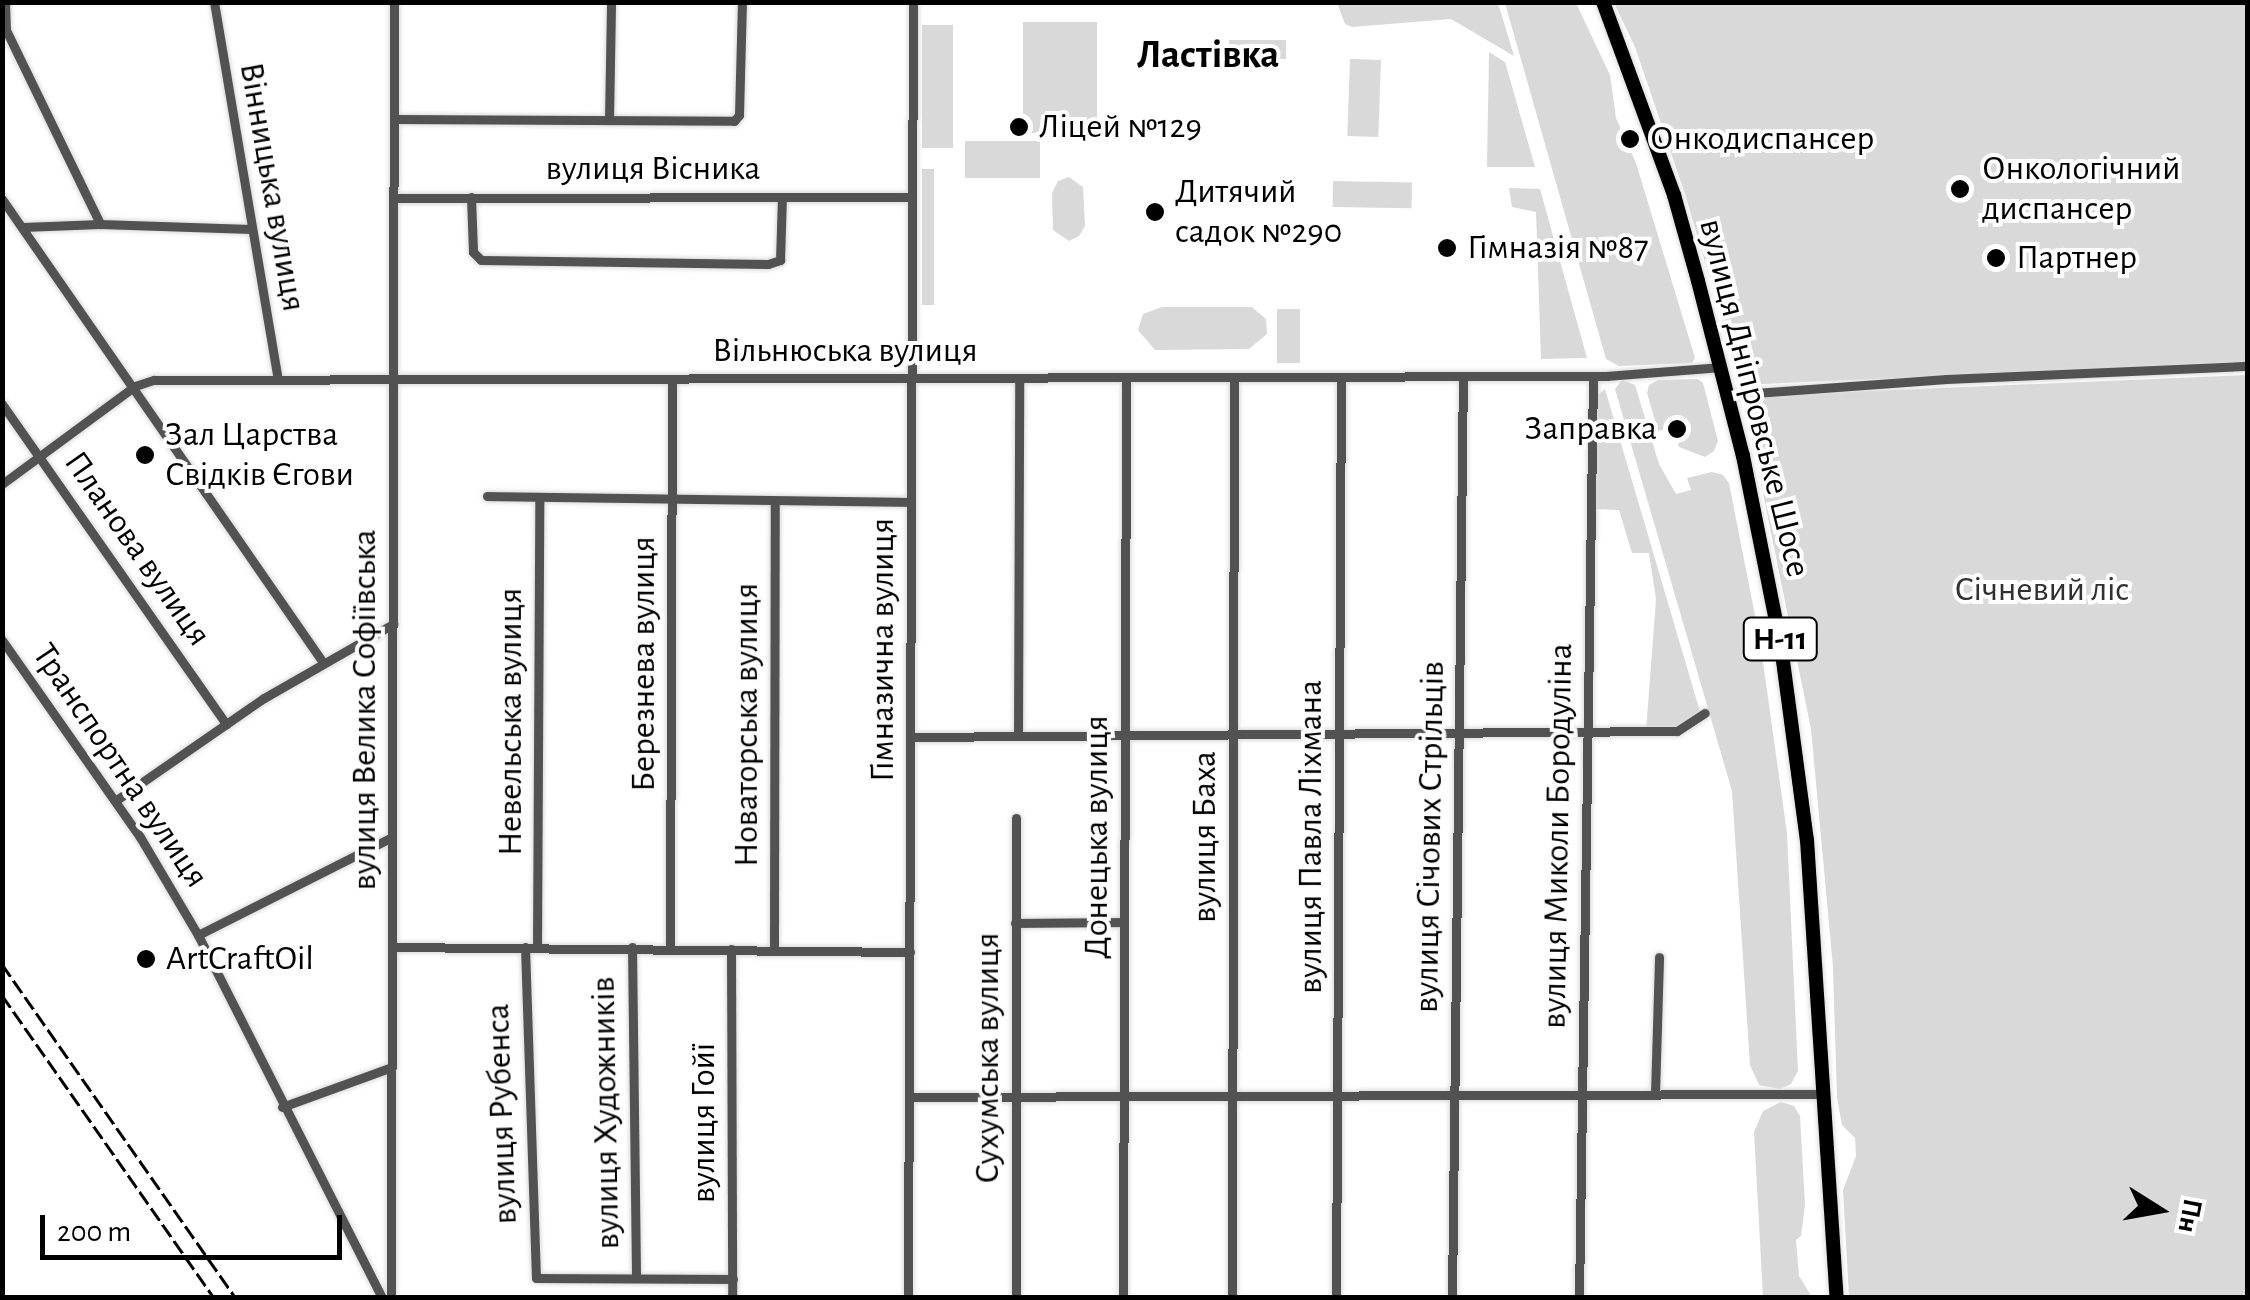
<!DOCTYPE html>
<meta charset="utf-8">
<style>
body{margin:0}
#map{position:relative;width:2250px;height:1300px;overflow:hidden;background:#fff;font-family:"Alegreya Sans",sans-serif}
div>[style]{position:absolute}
.green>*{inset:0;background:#d9d9d9;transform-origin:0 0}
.roads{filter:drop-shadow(0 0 2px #dbdbdb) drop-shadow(0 0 2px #dbdbdb)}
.street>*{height:9px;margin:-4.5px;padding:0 4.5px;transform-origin:4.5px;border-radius:4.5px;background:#525252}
.primary>*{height:14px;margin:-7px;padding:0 7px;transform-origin:7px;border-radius:7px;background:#000}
.rail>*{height:2.5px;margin-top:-1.25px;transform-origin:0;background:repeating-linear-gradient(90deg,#000 0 15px,transparent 0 20px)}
.dots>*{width:28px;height:28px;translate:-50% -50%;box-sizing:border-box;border:5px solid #fff;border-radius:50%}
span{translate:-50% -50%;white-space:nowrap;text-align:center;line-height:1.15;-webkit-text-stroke:8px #fff;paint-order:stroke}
.shield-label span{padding:2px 8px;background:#fff;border:2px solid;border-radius:8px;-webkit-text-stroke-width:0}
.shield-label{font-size:32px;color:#000;font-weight:700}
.poi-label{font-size:35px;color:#000}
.left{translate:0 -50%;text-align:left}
.right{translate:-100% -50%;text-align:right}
.street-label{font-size:35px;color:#000}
.park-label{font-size:35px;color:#303030}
.quarter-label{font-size:40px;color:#000;font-weight:700}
.frame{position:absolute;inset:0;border:5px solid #000;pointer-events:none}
.north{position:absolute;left:2110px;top:1160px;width:100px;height:100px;-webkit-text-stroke:8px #fff;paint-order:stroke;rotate:101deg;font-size:28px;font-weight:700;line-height:40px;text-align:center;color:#000}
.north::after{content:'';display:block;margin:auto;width:35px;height:45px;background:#000;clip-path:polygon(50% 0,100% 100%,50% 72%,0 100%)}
.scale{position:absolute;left:40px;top:1215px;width:302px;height:45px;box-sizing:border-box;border:5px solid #000;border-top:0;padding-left:12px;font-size:30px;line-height:35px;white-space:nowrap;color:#000;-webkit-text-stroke:8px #fff;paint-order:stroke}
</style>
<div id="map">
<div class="green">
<div style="clip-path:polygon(1337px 3px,1498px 3px,1514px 56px,1451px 19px,1352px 27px,1345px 24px)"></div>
<div style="clip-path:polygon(1505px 3px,1576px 3px,1610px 75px,1616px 118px,1636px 163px,1695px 358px,1692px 363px,1619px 366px,1606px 359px)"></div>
<div style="clip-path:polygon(1614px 3px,2247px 3px,2247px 362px,1741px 385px,1685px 194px,1635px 47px)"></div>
<div style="left:1023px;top:22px;width:74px;height:111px"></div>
<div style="left:953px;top:25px;width:123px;height:31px;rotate:90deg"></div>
<div style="left:1229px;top:40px;width:57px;height:19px"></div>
<div style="clip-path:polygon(1489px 52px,1505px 62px,1535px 167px,1487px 167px)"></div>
<div style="left:1350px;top:59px;width:31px;height:77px;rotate:2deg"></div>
<div style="left:965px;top:141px;width:75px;height:37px"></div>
<div style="left:922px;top:169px;width:12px;height:136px"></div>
<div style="clip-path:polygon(1069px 177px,1083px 187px,1085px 226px,1079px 236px,1069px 241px,1053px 230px,1052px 193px,1058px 181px)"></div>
<div style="left:1333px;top:181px;width:79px;height:26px;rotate:1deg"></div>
<div style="clip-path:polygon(1509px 188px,1540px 189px,1587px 358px,1541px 359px,1536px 212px,1512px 207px)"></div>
<div style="clip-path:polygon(1162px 307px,1252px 307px,1266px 319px,1267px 334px,1249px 349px,1155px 350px,1138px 330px,1143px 314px)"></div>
<div style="left:1277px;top:309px;width:23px;height:54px"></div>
<div style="clip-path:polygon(2247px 375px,2247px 1297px,1849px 1297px,1843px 1190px,1856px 1156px,1855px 1138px,1842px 1125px,1837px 1098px,1833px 967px,1811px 729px,1744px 400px,1801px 394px)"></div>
<div style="clip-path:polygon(1698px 379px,1703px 383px,1718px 441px,1714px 451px,1705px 457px,1679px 447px,1672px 427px,1658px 431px,1647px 393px,1649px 385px,1658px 380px)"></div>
<div style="clip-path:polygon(1622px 380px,1635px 385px,1659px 464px,1676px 494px,1691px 490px,1687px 478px,1712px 472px,1723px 475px,1729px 483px,1760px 641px,1787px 833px,1798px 1071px,1791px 1084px,1780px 1089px,1759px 1085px,1750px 1065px,1732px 791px,1615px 389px)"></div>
<div style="clip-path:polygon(1605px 389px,1701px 715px,1677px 731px,1646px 731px,1656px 599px,1649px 553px,1632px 553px,1619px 510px,1591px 509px,1593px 399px)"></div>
<div style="clip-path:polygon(1781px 1102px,1794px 1106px,1800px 1116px,1805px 1204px,1801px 1236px,1796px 1240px,1799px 1276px,1812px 1297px,1763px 1297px,1754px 1132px,1763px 1111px)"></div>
</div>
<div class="roads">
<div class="street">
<div style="left:5px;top:2px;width:28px;rotate:88deg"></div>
<div style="left:6px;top:30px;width:216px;rotate:64.1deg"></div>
<div style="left:214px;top:2px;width:383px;rotate:80.4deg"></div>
<div style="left:394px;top:119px;width:340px;rotate:0.3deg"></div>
<div style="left:734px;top:121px;width:8px;rotate:-50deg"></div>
<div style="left:739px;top:115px;width:113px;rotate:-88.5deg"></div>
<div style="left:609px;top:120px;width:118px;rotate:-89deg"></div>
<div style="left:471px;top:197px;width:55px;rotate:87.9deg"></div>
<div style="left:473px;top:252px;width:11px;rotate:45deg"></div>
<div style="left:481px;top:260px;width:287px;rotate:0.8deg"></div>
<div style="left:768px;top:264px;width:13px;rotate:-18deg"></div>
<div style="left:780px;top:260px;width:63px;rotate:-88.2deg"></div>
<div style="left:394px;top:198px;width:518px;rotate:-0.11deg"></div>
<div style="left:2px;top:199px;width:562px;rotate:55.29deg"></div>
<div style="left:23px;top:227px;width:77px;rotate:-2.2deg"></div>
<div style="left:100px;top:224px;width:151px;rotate:1.9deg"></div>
<div style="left:1728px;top:395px;width:219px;rotate:-4.2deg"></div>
<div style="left:1946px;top:379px;width:302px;rotate:-2.5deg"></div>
<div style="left:2px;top:404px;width:391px;rotate:55deg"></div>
<div style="left:2px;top:484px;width:165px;rotate:-36.4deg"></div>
<div style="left:135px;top:386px;width:20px;rotate:-18deg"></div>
<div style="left:154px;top:380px;width:1453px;rotate:-0.16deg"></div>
<div style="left:1607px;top:376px;width:114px;rotate:-4.5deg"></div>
<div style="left:487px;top:496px;width:424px;rotate:0.8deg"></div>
<div style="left:2px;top:640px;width:241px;rotate:55deg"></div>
<div style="left:140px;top:837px;width:114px;rotate:59.4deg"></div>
<div style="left:198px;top:935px;width:407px;rotate:63.1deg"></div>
<div style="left:1018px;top:736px;width:358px;rotate:-89.8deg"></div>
<div style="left:910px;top:737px;width:767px;rotate:-0.45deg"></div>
<div style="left:1677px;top:731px;width:33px;rotate:-33deg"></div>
<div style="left:115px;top:801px;width:181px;rotate:-34.7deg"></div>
<div style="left:264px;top:698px;width:149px;rotate:-29.8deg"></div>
<div style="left:1016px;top:818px;width:480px;rotate:90deg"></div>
<div style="left:1015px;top:923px;width:109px;rotate:-0.5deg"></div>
<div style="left:198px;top:935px;width:217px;rotate:-26.8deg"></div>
<div style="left:392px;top:947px;width:518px;rotate:0.55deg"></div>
<div style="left:525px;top:947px;width:331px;rotate:88.1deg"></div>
<div style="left:536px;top:1278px;width:197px;rotate:0.3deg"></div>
<div style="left:537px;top:947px;width:450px;rotate:-89.7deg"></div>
<div style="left:632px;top:947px;width:331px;rotate:89.3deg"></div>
<div style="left:670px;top:949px;width:570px;rotate:-89.8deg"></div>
<div style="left:731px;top:949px;width:349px;rotate:89.8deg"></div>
<div style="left:774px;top:949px;width:448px;rotate:-89.9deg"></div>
<div style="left:1655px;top:1094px;width:137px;rotate:-88.3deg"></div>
<div style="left:909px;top:1097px;width:916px;rotate:-0.19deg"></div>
<div style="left:282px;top:1107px;width:117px;rotate:-20deg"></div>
<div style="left:391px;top:1298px;width:1296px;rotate:-89.87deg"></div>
<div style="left:908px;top:1298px;width:1296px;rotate:-89.78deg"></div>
<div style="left:1123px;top:1298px;width:920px;rotate:-89.81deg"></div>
<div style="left:1232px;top:1298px;width:921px;rotate:-89.88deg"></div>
<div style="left:1336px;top:1298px;width:921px;rotate:-89.69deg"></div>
<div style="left:1452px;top:1298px;width:922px;rotate:-89.32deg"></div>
<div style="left:1579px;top:1298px;width:922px;rotate:-89.13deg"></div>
</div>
<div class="primary">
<div style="left:1603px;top:2px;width:206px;rotate:69.8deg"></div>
<div style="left:1674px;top:195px;width:89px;rotate:74.4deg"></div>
<div style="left:1698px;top:281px;width:181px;rotate:75.6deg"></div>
<div style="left:1743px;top:456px;width:194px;rotate:78.7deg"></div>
<div style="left:1781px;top:646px;width:196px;rotate:82.4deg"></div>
<div style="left:1807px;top:840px;width:459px;rotate:86.3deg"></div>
</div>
</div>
<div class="rail">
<div style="left:2px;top:964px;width:408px;rotate:55deg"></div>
<div style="left:2px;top:995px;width:370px;rotate:55deg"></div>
</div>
<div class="dots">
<div style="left:1019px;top:127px;background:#000"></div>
<div style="left:1630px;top:139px;background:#000"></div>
<div style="left:1960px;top:189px;background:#000"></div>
<div style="left:1155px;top:212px;background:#000"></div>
<div style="left:1447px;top:248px;background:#000"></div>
<div style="left:1996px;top:258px;background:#000"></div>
<div style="left:1677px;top:429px;background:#000"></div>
<div style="left:145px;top:455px;background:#000"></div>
<div style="left:146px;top:959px;background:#000"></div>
</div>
<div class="shield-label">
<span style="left:1780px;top:639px">Н-11</span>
</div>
<div class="poi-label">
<span class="left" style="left:1039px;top:127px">Ліцей №129</span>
<span class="left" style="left:1650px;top:139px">Онкодиспансер</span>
<span class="left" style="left:1982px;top:189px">Онкологічний<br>диспансер</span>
<span class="left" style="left:1175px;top:212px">Дитячий<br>садок №290</span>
<span class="left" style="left:1467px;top:248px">Гімназія №87</span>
<span class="left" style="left:2016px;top:258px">Партнер</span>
<span class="right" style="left:1657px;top:429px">Заправка</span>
<span class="left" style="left:165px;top:455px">Зал Царства<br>Свідків Єгови</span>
<span class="left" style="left:166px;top:959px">ArtCraftOil</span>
</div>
<div class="street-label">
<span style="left:653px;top:169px">вулиця Вісника</span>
<span style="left:272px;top:187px;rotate:80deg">Вінницька вулиця</span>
<span style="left:845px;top:351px">Вільнюська вулиця</span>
<span style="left:1754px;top:398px;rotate:76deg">вулиця Дніпровське Шосе</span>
<span style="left:137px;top:549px;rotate:55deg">Планова вулиця</span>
<span style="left:883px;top:650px;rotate:-90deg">Гімназична вулиця</span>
<span style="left:644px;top:664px;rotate:-90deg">Березнева вулиця</span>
<span style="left:365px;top:710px;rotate:-90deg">вулиця Велика Софіївська</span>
<span style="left:511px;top:722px;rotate:-90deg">Невельська вулиця</span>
<span style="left:747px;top:725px;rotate:-90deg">Новаторська вулиця</span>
<span style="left:120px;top:766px;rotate:56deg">Транспортна вулиця</span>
<span style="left:1558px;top:836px;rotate:-89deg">вулиця Миколи Бородуліна</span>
<span style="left:1097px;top:837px;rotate:-90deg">Донецька вулиця</span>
<span style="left:1205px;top:837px;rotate:-90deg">вулиця Баха</span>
<span style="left:1311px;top:837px;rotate:-90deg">вулиця Павла Ліхмана</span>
<span style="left:1430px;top:837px;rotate:-89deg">вулиця Січових Стрільців</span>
<span style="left:988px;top:1058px;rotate:-90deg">Сухумська вулиця</span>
<span style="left:606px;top:1113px;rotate:-91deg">вулиця Художників</span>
<span style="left:502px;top:1114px;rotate:-92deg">вулиця Рубенса</span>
<span style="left:704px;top:1123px;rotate:-90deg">вулиця Гойї</span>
</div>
<div class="park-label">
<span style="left:2042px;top:590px">Січневий ліс</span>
</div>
<div class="quarter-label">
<span style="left:1208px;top:55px">Ластівка</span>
</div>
<div class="frame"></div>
<div class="north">Пн</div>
<div class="scale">200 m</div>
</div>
